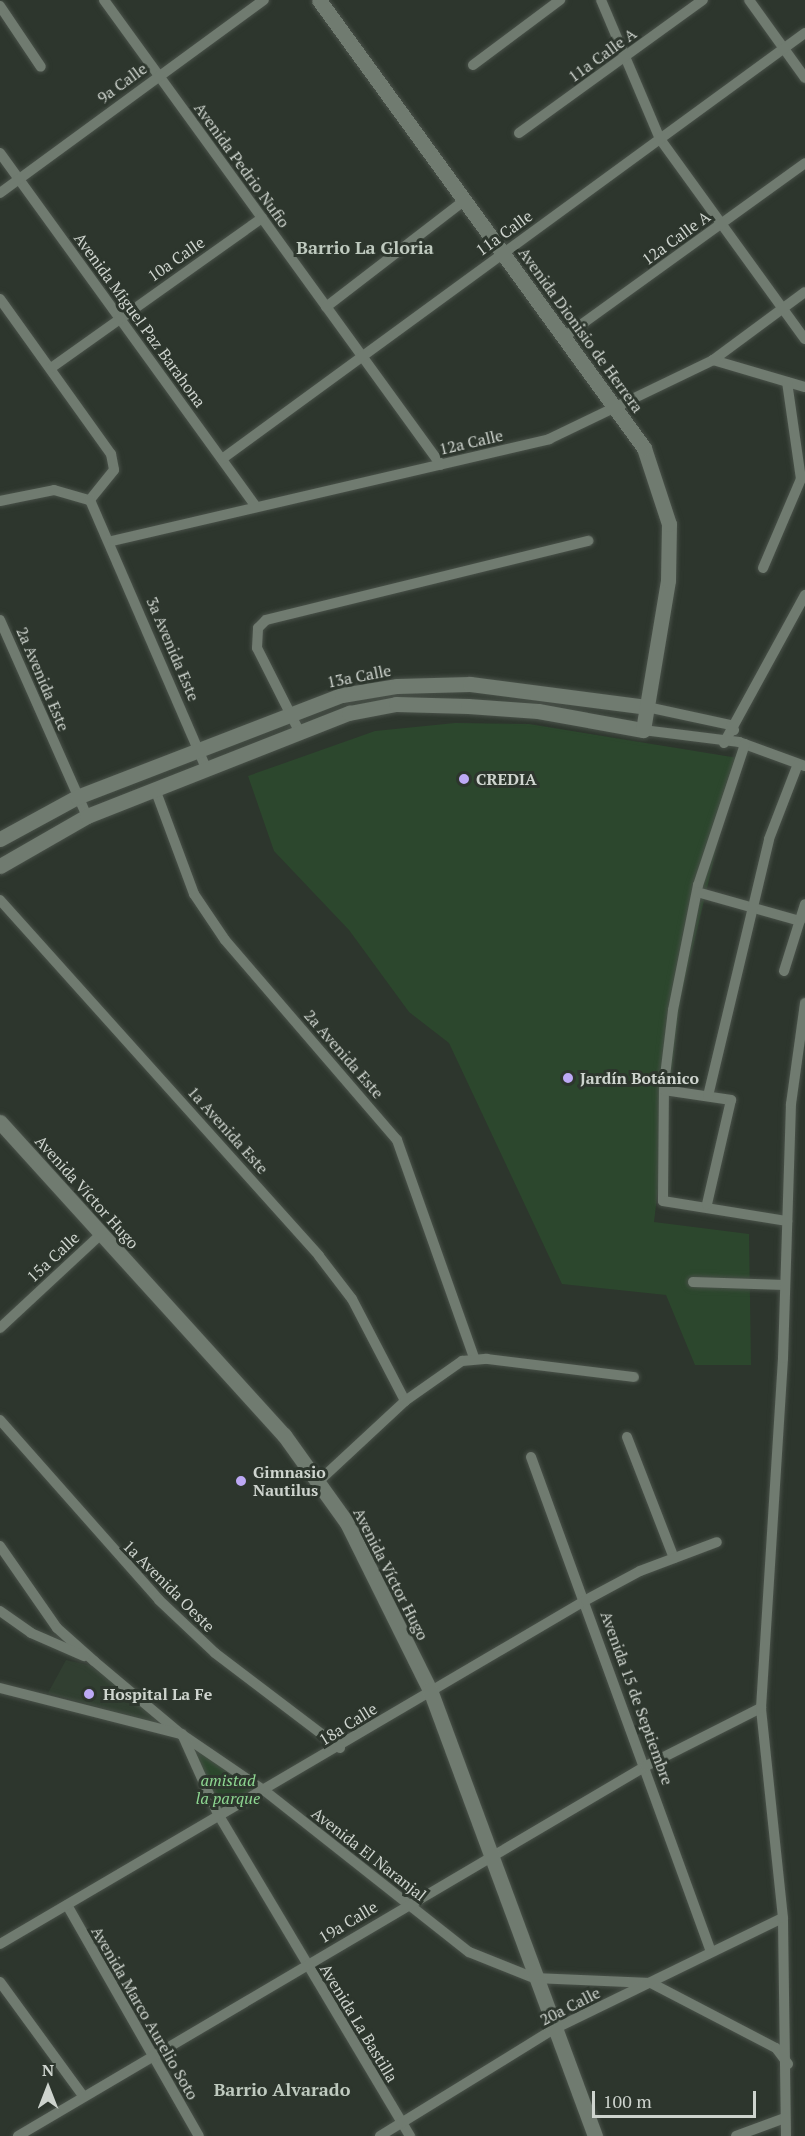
<!DOCTYPE html>
<meta charset="utf-8">
<style>
body{margin:0}
#map{position:relative;width:805px;height:2136px;overflow:hidden;background:#2d362d;font-family:"PT Serif",serif}
div>[style]{position:absolute}
.built>*{inset:0;background:#313f31}
.green>*{inset:0;background:#2c472d}
.roads{filter:drop-shadow(0 0 2px #495149) drop-shadow(0 0 2px #495149)}
.street>*{height:10px;margin:-5px;padding:0 5px;transform-origin:5px;border-radius:5px;background:#707b70}
.secondary>*{height:15px;margin:-7.5px;padding:0 7.5px;transform-origin:7.5px;border-radius:7.5px;background:#707b70}
.dots>*{width:16px;height:16px;translate:-50% -50%;box-sizing:border-box;border:3px solid #2d362d;border-radius:50%}
span{translate:-50% -50%;white-space:nowrap;text-align:center;line-height:1.15;-webkit-text-stroke:6px #2d362d;paint-order:stroke}
.street-label{font-size:16px;color:#ced4ce}
.poi-label{font-size:16px;color:#ced4ce;font-weight:700}
.left{translate:0 -50%;text-align:left}
.park-label{font-size:16px;color:#8dd691;font-style:italic}
.neighbourhood-label{font-size:18px;color:#bfcabf;font-weight:700}
.north{position:absolute;left:18px;top:2058px;width:60px;height:60px;-webkit-text-stroke:4px #2d362d;paint-order:stroke;rotate:0deg;font-size:16px;font-weight:700;line-height:24px;text-align:center;color:#ced4ce}
.north::after{content:'';display:block;margin:auto;width:21px;height:27px;background:#ced4ce;clip-path:polygon(50% 0,100% 100%,50% 72%,0 100%)}
.scale{position:absolute;left:592px;top:2091px;width:164px;height:27px;box-sizing:border-box;border:3px solid #ced4ce;border-top:0;padding-left:8px;font-size:18px;line-height:21px;white-space:nowrap;color:#ced4ce;-webkit-text-stroke:4px #2d362d;paint-order:stroke}
</style>
<div id="map">
<div class="built">
<div style="clip-path:polygon(66px 1660px,92px 1666px,168px 1727px,48px 1693px)"></div>
</div>
<div class="green">
<div style="clip-path:polygon(455px 723px,529px 724px,738px 758px,681px 997px,654px 1222px,749px 1234px,751px 1365px,695px 1365px,666px 1295px,562px 1284px,449px 1043px,409px 1012px,349px 930px,274px 851px,248px 776px,375px 731px)"></div>
<div style="clip-path:polygon(191px 1746px,265px 1791px,218px 1814px)"></div>
</div>
<div class="roads">
<div class="street">
<div style="left:104px;top:0;width:574px;rotate:54.07deg"></div>
<div style="left:601px;top:0;width:151px;rotate:67deg"></div>
<div style="left:660px;top:139px;width:247px;rotate:54.1deg"></div>
<div style="left:749px;top:0;width:96px;rotate:54.3deg"></div>
<div style="left:0;top:6px;width:73px;rotate:56.1deg"></div>
<div style="left:473px;top:65px;width:109px;rotate:-36.8deg"></div>
<div style="left:519px;top:133px;width:227px;rotate:-35.9deg"></div>
<div style="left:0;top:153px;width:435px;rotate:54.1deg"></div>
<div style="left:0;top:193px;width:327px;rotate:-36.2deg"></div>
<div style="left:0;top:299px;width:191px;rotate:54.4deg"></div>
<div style="left:111px;top:454px;width:16px;rotate:79deg"></div>
<div style="left:114px;top:470px;width:38px;rotate:129deg"></div>
<div style="left:326px;top:307px;width:175px;rotate:-37.6deg"></div>
<div style="left:564px;top:337px;width:297px;rotate:-35.8deg"></div>
<div style="left:713px;top:360px;width:96px;rotate:16.4deg"></div>
<div style="left:51px;top:368px;width:259px;rotate:-35.4deg"></div>
<div style="left:222px;top:459px;width:722px;rotate:-36.16deg"></div>
<div style="left:0;top:501px;width:55px;rotate:-11.5deg"></div>
<div style="left:54px;top:490px;width:37px;rotate:16deg"></div>
<div style="left:90px;top:500px;width:292px;rotate:66.6deg"></div>
<div style="left:112px;top:541px;width:449px;rotate:-13.1deg"></div>
<div style="left:549px;top:439px;width:182px;rotate:-25.7deg"></div>
<div style="left:713px;top:360px;width:114px;rotate:-36.5deg"></div>
<div style="left:763px;top:568px;width:97px;rotate:-66.9deg"></div>
<div style="left:801px;top:479px;width:98px;rotate:-98.2deg"></div>
<div style="left:0;top:620px;width:214px;rotate:66.1deg"></div>
<div style="left:647px;top:707px;width:86px;rotate:12.1deg"></div>
<div style="left:731px;top:725px;width:6px;rotate:59deg"></div>
<div style="left:298px;top:729px;width:91px;rotate:-116.8deg"></div>
<div style="left:257px;top:648px;width:20px;rotate:-87deg"></div>
<div style="left:258px;top:628px;width:11px;rotate:-45deg"></div>
<div style="left:266px;top:620px;width:332px;rotate:-13.8deg"></div>
<div style="left:643px;top:730px;width:97px;rotate:7.1deg"></div>
<div style="left:739px;top:742px;width:70px;rotate:20deg"></div>
<div style="left:724px;top:743px;width:169px;rotate:-61.3deg"></div>
<div style="left:745px;top:744px;width:149px;rotate:108.4deg"></div>
<div style="left:698px;top:885px;width:127px;rotate:101.3deg"></div>
<div style="left:673px;top:1010px;width:75px;rotate:96.9deg"></div>
<div style="left:664px;top:1084px;width:117px;rotate:90.5deg"></div>
<div style="left:663px;top:1201px;width:126px;rotate:9.2deg"></div>
<div style="left:155px;top:789px;width:112px;rotate:69.6deg"></div>
<div style="left:194px;top:894px;width:55px;rotate:56deg"></div>
<div style="left:225px;top:940px;width:264px;rotate:49.3deg"></div>
<div style="left:397px;top:1140px;width:231px;rotate:70.5deg"></div>
<div style="left:697px;top:892px;width:107px;rotate:15.7deg"></div>
<div style="left:0;top:900px;width:478px;rotate:48.1deg"></div>
<div style="left:319px;top:1256px;width:54px;rotate:52.5deg"></div>
<div style="left:352px;top:1299px;width:115px;rotate:62.5deg"></div>
<div style="left:784px;top:971px;width:70px;rotate:-72.6deg"></div>
<div style="left:664px;top:1090px;width:68px;rotate:8.5deg"></div>
<div style="left:731px;top:1100px;width:107px;rotate:103deg"></div>
<div style="left:708px;top:1096px;width:264px;rotate:-76.6deg"></div>
<div style="left:769px;top:839px;width:80px;rotate:-68.9deg"></div>
<div style="left:693px;top:1282px;width:92px;rotate:1.9deg"></div>
<div style="left:0;top:1328px;width:138px;rotate:-42.9deg"></div>
<div style="left:0;top:1420px;width:240px;rotate:48.5deg"></div>
<div style="left:159px;top:1600px;width:77px;rotate:43.4deg"></div>
<div style="left:215px;top:1653px;width:157px;rotate:37.2deg"></div>
<div style="left:627px;top:1437px;width:130px;rotate:68.8deg"></div>
<div style="left:531px;top:1457px;width:524px;rotate:70.01deg"></div>
<div style="left:319px;top:1481px;width:117px;rotate:-42.9deg"></div>
<div style="left:405px;top:1401px;width:70px;rotate:-35.1deg"></div>
<div style="left:462px;top:1361px;width:25px;rotate:-5deg"></div>
<div style="left:487px;top:1359px;width:148px;rotate:7deg"></div>
<div style="left:0;top:1546px;width:100px;rotate:55.2deg"></div>
<div style="left:57px;top:1628px;width:50px;rotate:41.7deg"></div>
<div style="left:94px;top:1661px;width:114px;rotate:40deg"></div>
<div style="left:181px;top:1734px;width:102px;rotate:34.2deg"></div>
<div style="left:265px;top:1791px;width:260px;rotate:38.3deg"></div>
<div style="left:469px;top:1952px;width:70px;rotate:21.8deg"></div>
<div style="left:534px;top:1978px;width:117px;rotate:2.4deg"></div>
<div style="left:651px;top:1983px;width:141px;rotate:27.5deg"></div>
<div style="left:776px;top:2048px;width:20px;rotate:53deg"></div>
<div style="left:0;top:1611px;width:38px;rotate:35deg"></div>
<div style="left:31px;top:1633px;width:58px;rotate:23.5deg"></div>
<div style="left:0;top:1688px;width:187px;rotate:14.3deg"></div>
<div style="left:182px;top:1734px;width:88px;rotate:65.8deg"></div>
<div style="left:218px;top:1814px;width:375px;rotate:59.2deg"></div>
<div style="left:67px;top:1905px;width:266px;rotate:60.3deg"></div>
<div style="left:0;top:1944px;width:680px;rotate:-30.41deg"></div>
<div style="left:586px;top:1600px;width:61px;rotate:-28.2deg"></div>
<div style="left:640px;top:1571px;width:82px;rotate:-20.6deg"></div>
<div style="left:0;top:1982px;width:141px;rotate:53.9deg"></div>
<div style="left:18px;top:2136px;width:729px;rotate:-30.51deg"></div>
<div style="left:646px;top:1766px;width:129px;rotate:-26.8deg"></div>
<div style="left:380px;top:2136px;width:204px;rotate:-31.6deg"></div>
<div style="left:554px;top:2029px;width:254px;rotate:-25.9deg"></div>
<div style="left:736px;top:2136px;width:52px;rotate:-20.2deg"></div>
<div style="left:786px;top:2136px;width:218px;rotate:-90.8deg"></div>
<div style="left:783px;top:1918px;width:211px;rotate:-96deg"></div>
<div style="left:761px;top:1708px;width:351px;rotate:-86.4deg"></div>
<div style="left:783px;top:1358px;width:254px;rotate:-88.2deg"></div>
<div style="left:791px;top:1104px;width:102px;rotate:-82.1deg"></div>
</div>
<div class="secondary">
<div style="left:0;top:839px;width:88px;rotate:-28.6deg"></div>
<div style="left:77px;top:797px;width:284px;rotate:-21.1deg"></div>
<div style="left:342px;top:695px;width:56px;rotate:-9.3deg"></div>
<div style="left:397px;top:686px;width:73px;rotate:-1.6deg"></div>
<div style="left:470px;top:684px;width:178px;rotate:7.4deg"></div>
<div style="left:0;top:866px;width:100px;rotate:-29.9deg"></div>
<div style="left:87px;top:816px;width:282px;rotate:-21.5deg"></div>
<div style="left:349px;top:713px;width:48px;rotate:-10.8deg"></div>
<div style="left:396px;top:704px;width:72px;rotate:1.6deg"></div>
<div style="left:468px;top:706px;width:70px;rotate:4.1deg"></div>
<div style="left:538px;top:711px;width:107px;rotate:10.3deg"></div>
<div style="left:643px;top:730px;width:152px;rotate:-80.5deg"></div>
<div style="left:668px;top:580px;width:56px;rotate:-89deg"></div>
<div style="left:669px;top:524px;width:80px;rotate:-108.2deg"></div>
<div style="left:644px;top:448px;width:553px;rotate:-125.96deg"></div>
<div style="left:0;top:1122px;width:423px;rotate:47.8deg"></div>
<div style="left:284px;top:1435px;width:108px;rotate:54.4deg"></div>
<div style="left:347px;top:1523px;width:186px;rotate:63.6deg"></div>
<div style="left:430px;top:1690px;width:476px;rotate:69.7deg"></div>
</div>
</div>
<div class="dots">
<div style="left:464px;top:779px;background:#bda9f5"></div>
<div style="left:568px;top:1078px;background:#bda9f5"></div>
<div style="left:241px;top:1481px;background:#bda9f5"></div>
<div style="left:89px;top:1694px;background:#bda9f5"></div>
</div>
<div class="street-label">
<span style="left:602px;top:55px;rotate:-36deg">11a Calle A</span>
<span style="left:122px;top:83px;rotate:-36deg">9a Calle</span>
<span style="left:242px;top:165px;rotate:54deg">Avenida Pedrio Nufio</span>
<span style="left:504px;top:233px;rotate:-36deg">11a Calle</span>
<span style="left:676px;top:238px;rotate:-36deg">12a Calle A</span>
<span style="left:176px;top:259px;rotate:-35deg">10a Calle</span>
<span style="left:140px;top:320px;rotate:54deg">Avenida Miguel Paz Barahona</span>
<span style="left:581px;top:330px;rotate:54deg">Avenida Dionisio de Herrera</span>
<span style="left:471px;top:442px;rotate:-13deg">12a Calle</span>
<span style="left:173px;top:649px;rotate:67deg">3a Avenida Este</span>
<span style="left:359px;top:676px;rotate:-11deg">13a Calle</span>
<span style="left:43px;top:679px;rotate:67deg">2a Avenida Este</span>
<span style="left:344px;top:1054px;rotate:49deg">2a Avenida Este</span>
<span style="left:228px;top:1130px;rotate:48deg">1a Avenida Este</span>
<span style="left:87px;top:1192px;rotate:48deg">Avenida Víctor Hugo</span>
<span style="left:53px;top:1257px;rotate:-43deg">15a Calle</span>
<span style="left:391px;top:1574px;rotate:63deg">Avenida Víctor Hugo</span>
<span style="left:169px;top:1586px;rotate:45deg">1a Avenida Oeste</span>
<span style="left:637px;top:1698px;rotate:70deg">Avenida 15 de Septiembre</span>
<span style="left:348px;top:1724px;rotate:-32deg">18a Calle</span>
<span style="left:369px;top:1854px;rotate:38deg">Avenida El Naranjal</span>
<span style="left:348px;top:1922px;rotate:-31deg">19a Calle</span>
<span style="left:570px;top:2006px;rotate:-27deg">20a Calle</span>
<span style="left:145px;top:2013px;rotate:60deg">Avenida Marco Aurelio Soto</span>
<span style="left:359px;top:2023px;rotate:59deg">Avenida La Bastilla</span>
</div>
<div class="poi-label">
<span class="left" style="left:476px;top:779px">CREDIA</span>
<span class="left" style="left:580px;top:1078px">Jardín Botánico</span>
<span class="left" style="left:253px;top:1481px">Gimnasio<br>Nautilus</span>
<span class="left" style="left:103px;top:1694px">Hospital La Fe</span>
</div>
<div class="park-label">
<span style="left:228px;top:1789px">amistad<br>la parque</span>
</div>
<div class="neighbourhood-label">
<span style="left:365px;top:247px">Barrio La Gloria</span>
<span style="left:282px;top:2089px">Barrio Alvarado</span>
</div>
<div class="north">N</div>
<div class="scale">100 m</div>
</div>
